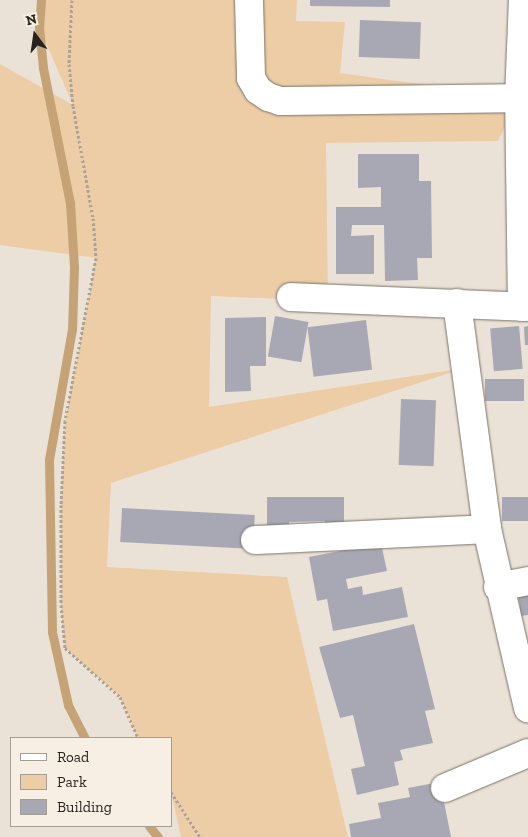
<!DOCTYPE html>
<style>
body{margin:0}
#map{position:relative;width:528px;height:837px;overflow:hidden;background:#ebe2d7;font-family:"Zilla Slab",serif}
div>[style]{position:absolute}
.green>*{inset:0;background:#edcda5}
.stream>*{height:9px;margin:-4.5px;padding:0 4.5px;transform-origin:4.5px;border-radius:4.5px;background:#c5a376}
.building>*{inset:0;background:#a8a8b5;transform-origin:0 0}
.path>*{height:3px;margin-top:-1.5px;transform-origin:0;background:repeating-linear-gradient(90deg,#a9a299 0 2.5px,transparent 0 5px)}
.roads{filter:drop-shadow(0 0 1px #7a7268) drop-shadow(0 0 1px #7a7268)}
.minor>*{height:28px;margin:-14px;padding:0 14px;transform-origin:14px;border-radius:14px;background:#fff}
span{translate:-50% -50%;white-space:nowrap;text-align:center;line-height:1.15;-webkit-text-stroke:4px #f8efe4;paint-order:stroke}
.legend{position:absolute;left:10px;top:737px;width:162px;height:90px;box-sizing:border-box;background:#f8efe4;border:1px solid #a49d95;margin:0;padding:6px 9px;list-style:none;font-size:15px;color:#26231f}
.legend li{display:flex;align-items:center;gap:10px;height:25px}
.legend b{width:25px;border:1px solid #a49d95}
.north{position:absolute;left:10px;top:10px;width:50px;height:50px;-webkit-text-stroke:4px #f8efe4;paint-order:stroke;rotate:346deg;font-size:14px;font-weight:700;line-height:20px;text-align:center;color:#26231f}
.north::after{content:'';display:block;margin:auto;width:18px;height:22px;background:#26231f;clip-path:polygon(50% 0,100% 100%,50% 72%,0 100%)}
</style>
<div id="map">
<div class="green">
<div style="clip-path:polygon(41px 0,297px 0,296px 21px,345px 22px,340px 73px,519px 98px,498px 141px,326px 143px,328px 301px,211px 296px,209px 407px,465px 368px,111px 483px,107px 567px,287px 577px,348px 837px,181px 837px,171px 792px,171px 738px,138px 738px,120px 697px,65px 648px,61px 605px,61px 505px,65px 421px,96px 258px,0 245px,0 64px,73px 105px,39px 27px)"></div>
</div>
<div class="stream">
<div style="left:41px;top:0;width:27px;rotate:94deg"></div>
<div style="left:39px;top:27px;width:41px;rotate:84.4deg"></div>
<div style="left:43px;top:68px;width:138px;rotate:78.7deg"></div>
<div style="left:70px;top:203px;width:64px;rotate:86.4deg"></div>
<div style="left:74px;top:267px;width:62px;rotate:91.8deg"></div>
<div style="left:72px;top:329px;width:133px;rotate:100deg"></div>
<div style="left:49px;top:460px;width:172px;rotate:89deg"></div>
<div style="left:52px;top:632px;width:75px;rotate:77.6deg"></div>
<div style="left:68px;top:705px;width:37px;rotate:63deg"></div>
<div style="left:149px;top:826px;width:14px;rotate:51deg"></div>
</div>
<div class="building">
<div style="clip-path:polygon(310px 0,390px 0,390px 7px,310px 6px)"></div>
<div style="left:360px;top:20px;width:61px;height:37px;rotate:2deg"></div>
<div style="clip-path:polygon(358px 154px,419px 154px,419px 181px,431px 181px,432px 258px,417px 258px,418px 280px,385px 281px,384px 225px,352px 225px,351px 236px,374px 235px,374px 274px,336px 274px,336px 207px,381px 207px,381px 187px,358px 188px)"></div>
<div style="left:275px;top:316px;width:34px;height:41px;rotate:10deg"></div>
<div style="clip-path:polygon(266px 317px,266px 366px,250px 366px,251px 391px,225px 392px,225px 318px)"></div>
<div style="left:366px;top:320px;width:50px;height:59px;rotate:83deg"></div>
<div style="left:519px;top:326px;width:43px;height:29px;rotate:85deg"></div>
<div style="clip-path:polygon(528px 326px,528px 345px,525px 345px,524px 327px)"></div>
<div style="left:524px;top:379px;width:22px;height:39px;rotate:90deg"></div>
<div style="left:401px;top:399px;width:35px;height:66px;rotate:2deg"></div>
<div style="clip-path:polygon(267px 497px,344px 497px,344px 530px,325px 530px,325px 521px,289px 522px,289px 530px,267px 530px)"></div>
<div style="left:528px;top:497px;width:24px;height:26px;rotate:90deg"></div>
<div style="left:122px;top:508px;width:133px;height:34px;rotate:3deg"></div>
<div style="clip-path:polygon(381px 543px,387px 571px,346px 579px,348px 589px,362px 586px,363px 595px,402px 587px,408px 617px,333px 631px,327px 599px,317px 601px,309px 557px)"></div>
<div style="clip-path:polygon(528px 590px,528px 615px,521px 616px,518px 591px)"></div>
<div style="clip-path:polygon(414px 624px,435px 709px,425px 711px,433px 743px,400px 750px,403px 760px,394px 762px,399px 785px,357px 795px,351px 769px,365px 766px,353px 715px,340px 718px,319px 647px)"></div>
<div style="clip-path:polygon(440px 782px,451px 837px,351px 837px,349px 824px,381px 818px,378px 803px,410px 797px,408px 788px)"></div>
</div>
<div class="path">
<div style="left:72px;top:0;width:64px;rotate:92.7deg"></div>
<div style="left:69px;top:64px;width:42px;rotate:84.6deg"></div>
<div style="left:73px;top:106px;width:114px;rotate:79.9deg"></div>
<div style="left:93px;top:218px;width:40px;rotate:85.7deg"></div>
<div style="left:96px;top:258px;width:166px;rotate:100.8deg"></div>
<div style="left:65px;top:421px;width:84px;rotate:92.7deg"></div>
<div style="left:61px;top:505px;width:100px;rotate:90deg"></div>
<div style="left:61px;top:605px;width:43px;rotate:84.7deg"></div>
<div style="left:65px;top:648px;width:74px;rotate:41.7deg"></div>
<div style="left:120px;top:697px;width:45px;rotate:66.3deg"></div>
<div style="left:171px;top:792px;width:54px;rotate:57.2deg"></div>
</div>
<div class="roads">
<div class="minor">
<div style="left:249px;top:0;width:78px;rotate:88.5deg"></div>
<div style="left:251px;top:78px;width:14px;rotate:60deg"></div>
<div style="left:258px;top:90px;width:12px;rotate:35deg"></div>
<div style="left:268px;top:97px;width:13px;rotate:18deg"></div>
<div style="left:280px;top:101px;width:239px;rotate:-0.7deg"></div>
<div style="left:291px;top:297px;width:237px;rotate:2.4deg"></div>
<div style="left:457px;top:303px;width:228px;rotate:82.4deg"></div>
<div style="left:487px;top:529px;width:184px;rotate:77.1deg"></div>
<div style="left:522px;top:307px;width:209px;rotate:-90.8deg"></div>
<div style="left:519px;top:98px;width:98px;rotate:-87.7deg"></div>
<div style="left:255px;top:540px;width:232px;rotate:-2.7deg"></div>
<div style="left:498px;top:587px;width:31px;rotate:-11deg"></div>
<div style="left:445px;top:788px;width:90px;rotate:-22.9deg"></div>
</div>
</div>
<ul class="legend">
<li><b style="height:6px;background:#fff"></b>Road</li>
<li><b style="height:14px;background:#edcda5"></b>Park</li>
<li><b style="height:14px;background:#a8a8b5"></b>Building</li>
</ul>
<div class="north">N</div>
</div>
